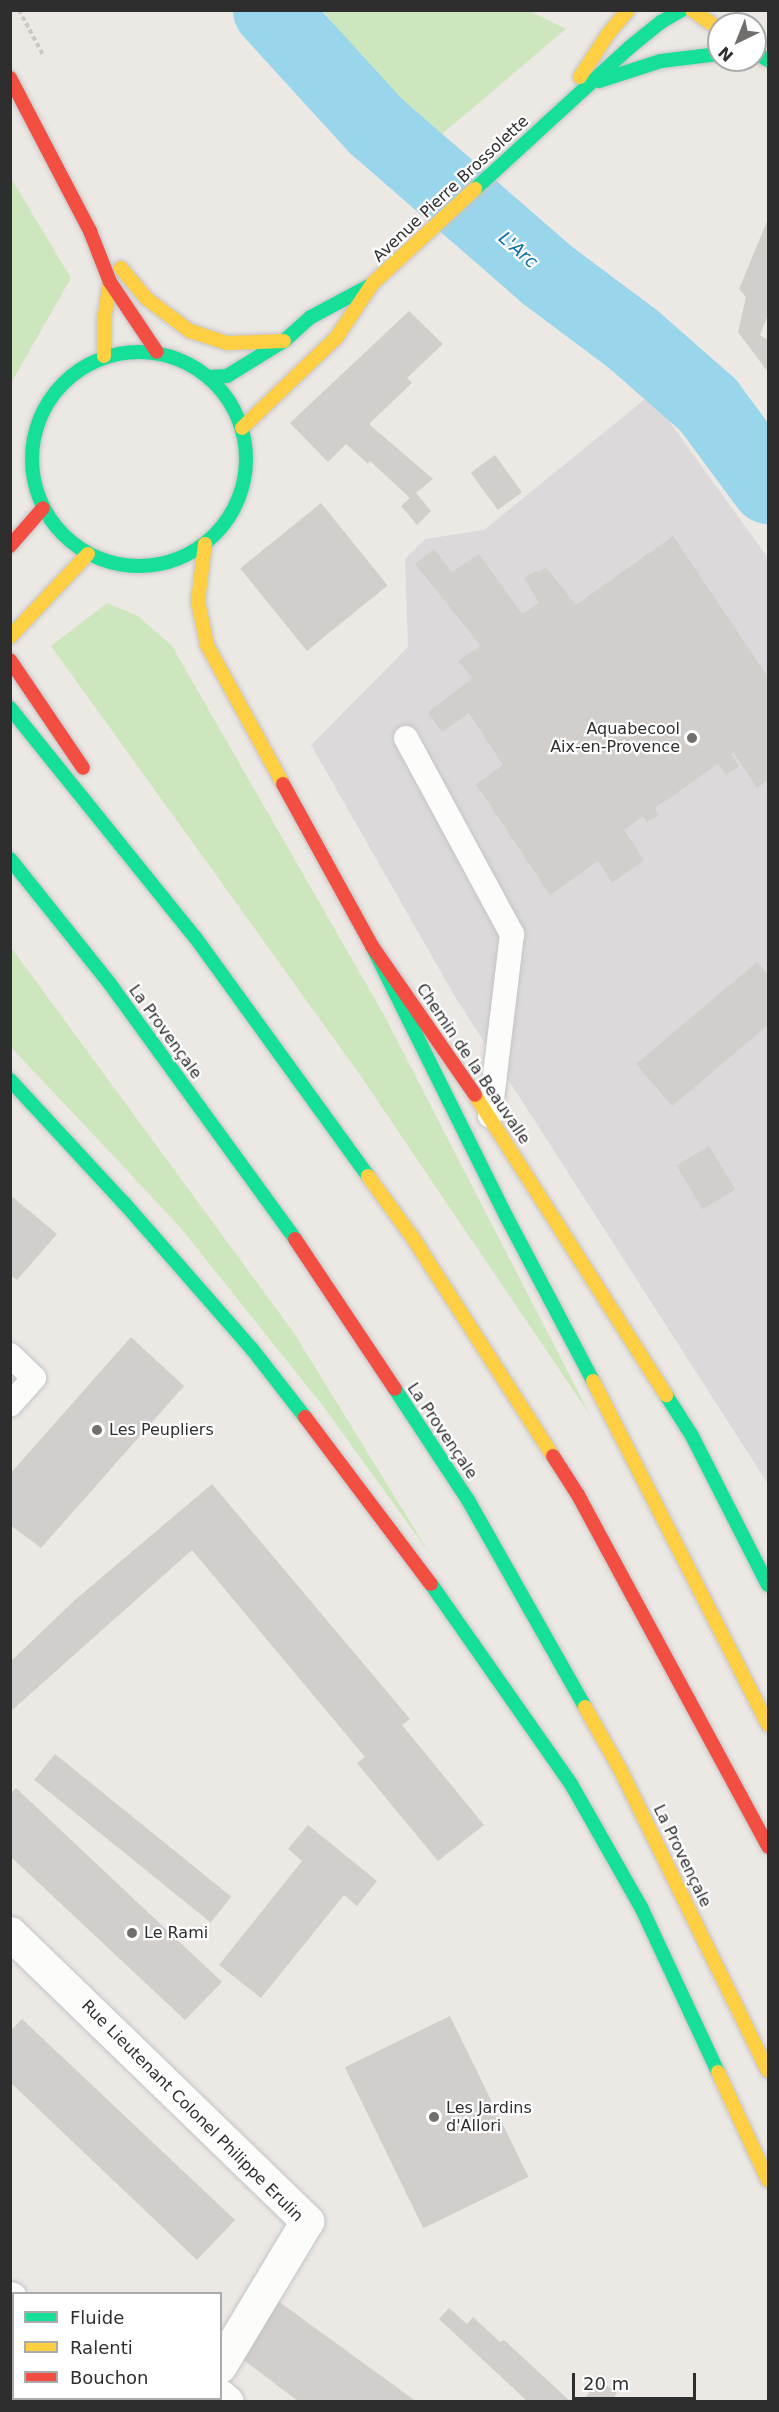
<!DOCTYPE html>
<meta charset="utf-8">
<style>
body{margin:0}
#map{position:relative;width:779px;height:2412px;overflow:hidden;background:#ece8e4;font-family:"DejaVu Sans",sans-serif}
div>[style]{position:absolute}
.industrial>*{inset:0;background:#dcd9db}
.green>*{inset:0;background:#cee6be}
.river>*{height:75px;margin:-37.5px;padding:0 37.5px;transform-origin:37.5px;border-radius:37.5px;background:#99d6ec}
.building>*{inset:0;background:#d1cecb;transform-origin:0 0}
.path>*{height:4px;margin-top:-2px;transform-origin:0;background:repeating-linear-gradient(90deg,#c9c9c8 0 4.5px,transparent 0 7.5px)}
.roads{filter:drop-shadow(0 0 2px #c5c4c5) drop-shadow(0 0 2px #c5c4c5)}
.lane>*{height:24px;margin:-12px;padding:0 12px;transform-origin:12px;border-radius:12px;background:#fcfcfb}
.street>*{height:33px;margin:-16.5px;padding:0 16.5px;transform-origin:16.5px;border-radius:16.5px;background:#fcfcfb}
.fast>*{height:14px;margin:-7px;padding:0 7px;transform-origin:7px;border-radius:7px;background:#16e098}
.fast>.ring{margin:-7px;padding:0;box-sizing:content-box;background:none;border:14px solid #16e098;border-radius:50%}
.slow>*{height:14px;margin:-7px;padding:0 7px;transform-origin:7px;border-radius:7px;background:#ffcf43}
.jam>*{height:14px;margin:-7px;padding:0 7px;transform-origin:7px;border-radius:7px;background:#f24e42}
.dots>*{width:16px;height:16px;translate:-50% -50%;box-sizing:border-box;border:3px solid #fff;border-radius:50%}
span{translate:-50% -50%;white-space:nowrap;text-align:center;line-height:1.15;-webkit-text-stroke:4.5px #fff;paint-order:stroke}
.street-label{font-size:16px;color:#2e2e2e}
.poi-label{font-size:16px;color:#2e2e2e}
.right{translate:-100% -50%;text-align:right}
.left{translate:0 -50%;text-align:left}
.water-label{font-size:18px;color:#0d6fa3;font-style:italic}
.frame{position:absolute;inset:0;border:12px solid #2e2e2e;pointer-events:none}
.legend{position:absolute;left:12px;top:2292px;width:210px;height:108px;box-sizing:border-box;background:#fff;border:2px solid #ababab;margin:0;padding:8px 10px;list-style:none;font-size:18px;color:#2e2e2e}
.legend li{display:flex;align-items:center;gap:12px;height:30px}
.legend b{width:30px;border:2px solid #ababab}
.north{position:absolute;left:707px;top:12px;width:60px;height:60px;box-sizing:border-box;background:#fff;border:2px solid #ababab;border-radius:50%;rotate:223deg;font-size:16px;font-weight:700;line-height:24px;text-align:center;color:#2e2e2e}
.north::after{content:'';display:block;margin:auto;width:21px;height:27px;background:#706f6e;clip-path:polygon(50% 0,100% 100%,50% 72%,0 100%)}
.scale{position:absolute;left:572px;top:2373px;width:124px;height:27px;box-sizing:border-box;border:3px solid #2e2e2e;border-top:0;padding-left:8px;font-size:18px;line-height:21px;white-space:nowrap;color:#2e2e2e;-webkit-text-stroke:4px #fff;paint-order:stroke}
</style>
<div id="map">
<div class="industrial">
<div style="clip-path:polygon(650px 395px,768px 558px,768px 1484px,457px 1000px,311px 745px,408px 647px,405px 559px,425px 539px,484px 530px)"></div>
</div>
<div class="green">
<div style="clip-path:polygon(323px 11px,529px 11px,566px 29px,429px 145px)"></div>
<div style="clip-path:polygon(11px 178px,71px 278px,11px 383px)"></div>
<div style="clip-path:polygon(107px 603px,138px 616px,172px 646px,384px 1015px,590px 1415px,360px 1075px,51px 646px)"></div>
<div style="clip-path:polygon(10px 946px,294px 1333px,430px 1554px,323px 1406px,180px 1227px,11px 1047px)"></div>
</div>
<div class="river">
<div style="left:270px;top:10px;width:157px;rotate:47.6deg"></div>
<div style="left:376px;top:126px;width:225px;rotate:41deg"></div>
<div style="left:546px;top:274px;width:109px;rotate:36.8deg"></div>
<div style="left:633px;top:339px;width:100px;rotate:41.3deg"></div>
<div style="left:708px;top:405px;width:101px;rotate:53.5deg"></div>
</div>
<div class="building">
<div style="clip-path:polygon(768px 219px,768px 315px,760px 335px,768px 340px,768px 372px,738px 332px,746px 297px,739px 289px)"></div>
<div style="clip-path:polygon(409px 311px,443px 344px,407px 378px,412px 383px,369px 424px,433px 479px,416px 493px,431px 511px,417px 525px,401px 506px,410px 498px,370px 461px,368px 464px,346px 444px,328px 462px,290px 423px)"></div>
<div style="left:495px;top:455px;width:46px;height:30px;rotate:54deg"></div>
<div style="left:321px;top:503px;width:106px;height:104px;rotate:51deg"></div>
<div style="clip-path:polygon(673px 536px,768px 677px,768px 780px,757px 788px,734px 753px,731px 754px,739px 766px,726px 775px,718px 764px,655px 808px,659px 815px,647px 822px,643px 816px,624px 830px,644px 860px,612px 883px,598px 861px,550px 895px,476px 784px,503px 765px,469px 713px,442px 732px,428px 712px,473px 678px,458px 661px,481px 646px,415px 564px,434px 549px,452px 572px,479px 554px,522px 614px,539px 603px,524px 578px,536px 571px,538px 572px,546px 567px,576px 605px)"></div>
<div style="clip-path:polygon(757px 962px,768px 975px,768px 1025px,672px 1106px,636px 1064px)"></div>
<div style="left:709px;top:1146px;width:51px;height:38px;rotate:59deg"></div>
<div style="clip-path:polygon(10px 1195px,57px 1234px,17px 1280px,10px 1275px)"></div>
<div style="clip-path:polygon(131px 1337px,184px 1386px,41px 1548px,10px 1525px,10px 1474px)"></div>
<div style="clip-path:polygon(212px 1484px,410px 1719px,402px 1725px,484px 1825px,438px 1861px,357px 1763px,365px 1757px,192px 1550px,10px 1712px,10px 1662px,76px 1599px)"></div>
<div style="left:55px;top:1754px;width:227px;height:33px;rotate:39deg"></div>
<div style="clip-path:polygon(16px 1788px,222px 1982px,185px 2020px,10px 1856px,10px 1794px)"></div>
<div style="clip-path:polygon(308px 1825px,377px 1881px,357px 1906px,344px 1895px,261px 1998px,219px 1965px,302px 1861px,288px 1849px)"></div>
<div style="left:450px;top:2016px;width:179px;height:117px;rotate:64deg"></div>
<div style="clip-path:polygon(22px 2019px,235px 2220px,197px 2260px,10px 2082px,10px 2031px)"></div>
<div style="clip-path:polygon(278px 2301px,417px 2402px,299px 2402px,241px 2358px)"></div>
<div style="clip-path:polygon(449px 2308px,467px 2324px,473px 2317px,500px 2342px,504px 2340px,571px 2402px,528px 2402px,439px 2319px)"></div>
<div style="clip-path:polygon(597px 2379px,617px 2392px,611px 2402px,583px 2402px)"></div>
<div style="left:64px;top:2398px;width:65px;height:4px"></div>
</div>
<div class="path">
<div style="left:19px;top:10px;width:51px;rotate:61.9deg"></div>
</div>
<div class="roads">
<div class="lane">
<div style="left:406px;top:738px;width:223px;rotate:61.6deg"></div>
<div style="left:512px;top:934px;width:183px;rotate:96.9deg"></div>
<div style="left:10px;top:1355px;width:33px;rotate:44deg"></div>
<div style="left:34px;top:1378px;width:36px;rotate:132deg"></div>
<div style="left:10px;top:2294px;width:4px;rotate:14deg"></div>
<div style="left:160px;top:2398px;width:5px;rotate:53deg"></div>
</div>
<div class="street">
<div style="left:10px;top:1933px;width:414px;rotate:44.1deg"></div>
<div style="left:307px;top:2221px;width:169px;rotate:121deg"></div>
<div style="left:220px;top:2396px;width:9px;rotate:41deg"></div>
</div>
<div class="fast">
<div style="left:755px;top:53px;width:15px;rotate:28deg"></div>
<div style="left:599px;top:81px;width:65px;rotate:-17.9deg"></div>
<div style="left:661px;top:61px;width:58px;rotate:-6.9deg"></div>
<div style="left:475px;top:189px;width:210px;rotate:-42.5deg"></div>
<div style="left:630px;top:47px;width:40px;rotate:-39deg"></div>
<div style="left:661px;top:22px;width:24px;rotate:-30deg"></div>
<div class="ring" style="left:32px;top:352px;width:200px;height:200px"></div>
<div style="left:209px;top:377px;width:18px;rotate:-3deg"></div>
<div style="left:227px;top:376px;width:67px;rotate:-31.6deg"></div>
<div style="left:284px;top:341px;width:36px;rotate:-42deg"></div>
<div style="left:311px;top:317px;width:66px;rotate:-28.1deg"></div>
<div style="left:10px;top:708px;width:294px;rotate:51.1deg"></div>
<div style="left:195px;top:937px;width:295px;rotate:54.1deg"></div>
<div style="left:10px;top:859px;width:160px;rotate:51.3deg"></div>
<div style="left:110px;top:984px;width:315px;rotate:54deg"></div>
<div style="left:372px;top:946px;width:301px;rotate:63.6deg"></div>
<div style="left:506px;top:1216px;width:187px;rotate:62.2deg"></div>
<div style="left:10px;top:1080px;width:168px;rotate:47.2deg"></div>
<div style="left:124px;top:1203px;width:194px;rotate:48.8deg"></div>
<div style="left:252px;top:1349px;width:86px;rotate:52.1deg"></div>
<div style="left:395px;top:1389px;width:133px;rotate:56.7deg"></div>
<div style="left:468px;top:1500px;width:238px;rotate:60.5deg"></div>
<div style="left:666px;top:1395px;width:49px;rotate:57.6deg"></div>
<div style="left:692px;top:1436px;width:167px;rotate:63deg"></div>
<div style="left:431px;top:1584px;width:244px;rotate:55deg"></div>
<div style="left:571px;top:1784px;width:142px;rotate:60.4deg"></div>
<div style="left:641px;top:1907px;width:182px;rotate:65deg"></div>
</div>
<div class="slow">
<div style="left:692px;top:10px;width:33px;rotate:35deg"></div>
<div style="left:580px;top:77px;width:51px;rotate:-56.9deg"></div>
<div style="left:608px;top:34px;width:31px;rotate:-50deg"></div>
<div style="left:121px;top:268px;width:40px;rotate:50deg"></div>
<div style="left:147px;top:299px;width:54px;rotate:36.7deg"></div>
<div style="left:190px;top:331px;width:40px;rotate:18deg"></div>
<div style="left:228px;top:343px;width:56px;rotate:-2deg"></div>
<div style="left:104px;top:356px;width:36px;rotate:-90deg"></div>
<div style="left:104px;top:320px;width:38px;rotate:-81deg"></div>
<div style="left:242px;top:428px;width:130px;rotate:-43.8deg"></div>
<div style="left:336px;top:338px;width:66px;rotate:-56.1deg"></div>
<div style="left:373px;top:283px;width:139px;rotate:-42.7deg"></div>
<div style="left:205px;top:544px;width:57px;rotate:97deg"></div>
<div style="left:198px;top:601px;width:45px;rotate:78.4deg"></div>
<div style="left:207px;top:645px;width:158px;rotate:61.3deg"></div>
<div style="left:10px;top:637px;width:114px;rotate:-46.8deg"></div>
<div style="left:475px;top:1095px;width:356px;rotate:57.5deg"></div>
<div style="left:368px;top:1176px;width:77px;rotate:54deg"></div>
<div style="left:413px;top:1238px;width:259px;rotate:57.3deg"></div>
<div style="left:593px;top:1381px;width:386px;rotate:63deg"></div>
<div style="left:585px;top:1707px;width:73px;rotate:60.6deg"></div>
<div style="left:621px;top:1771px;width:334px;rotate:63.9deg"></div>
<div style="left:718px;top:2072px;width:119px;rotate:65.2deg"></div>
</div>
<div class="jam">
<div style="left:10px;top:78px;width:173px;rotate:62.4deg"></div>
<div style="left:90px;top:231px;width:55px;rotate:68.6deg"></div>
<div style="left:110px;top:282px;width:84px;rotate:56.1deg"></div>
<div style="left:10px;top:546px;width:50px;rotate:-49deg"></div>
<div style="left:10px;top:660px;width:130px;rotate:55.9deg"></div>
<div style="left:283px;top:784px;width:185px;rotate:61.2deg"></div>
<div style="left:372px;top:946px;width:181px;rotate:55.3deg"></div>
<div style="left:295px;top:1239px;width:180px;rotate:56.3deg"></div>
<div style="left:305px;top:1417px;width:209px;rotate:53deg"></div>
<div style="left:553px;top:1456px;width:46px;rotate:57.3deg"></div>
<div style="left:578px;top:1495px;width:400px;rotate:61.6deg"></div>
</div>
</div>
<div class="dots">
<div style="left:692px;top:738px;background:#706f6e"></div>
<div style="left:97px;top:1430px;background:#706f6e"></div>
<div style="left:132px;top:1933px;background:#706f6e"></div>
<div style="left:434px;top:2117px;background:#706f6e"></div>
</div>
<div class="street-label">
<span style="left:451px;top:189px;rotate:-43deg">Avenue Pierre Brossolette</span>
<span style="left:165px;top:1032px;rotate:54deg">La Provençale</span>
<span style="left:473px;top:1064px;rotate:56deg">Chemin de la Beauvalle</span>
<span style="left:442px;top:1431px;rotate:56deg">La Provençale</span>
<span style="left:682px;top:1856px;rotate:64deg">La Provençale</span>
<span style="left:192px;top:2111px;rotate:45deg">Rue Lieutenant Colonel Philippe Erulin</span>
</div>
<div class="poi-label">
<span class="right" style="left:680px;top:738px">Aquabecool<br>Aix-en-Provence</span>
<span class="left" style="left:109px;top:1430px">Les Peupliers</span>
<span class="left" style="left:144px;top:1933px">Le Rami</span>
<span class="left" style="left:446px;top:2117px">Les Jardins<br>d'Allori</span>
</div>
<div class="water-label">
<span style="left:518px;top:250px;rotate:41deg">L'Arc</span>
</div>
<div class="frame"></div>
<ul class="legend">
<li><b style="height:8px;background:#16e098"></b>Fluide</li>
<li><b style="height:8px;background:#ffcf43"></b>Ralenti</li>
<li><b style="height:8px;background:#f24e42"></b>Bouchon</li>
</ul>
<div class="north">N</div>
<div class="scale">20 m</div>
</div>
